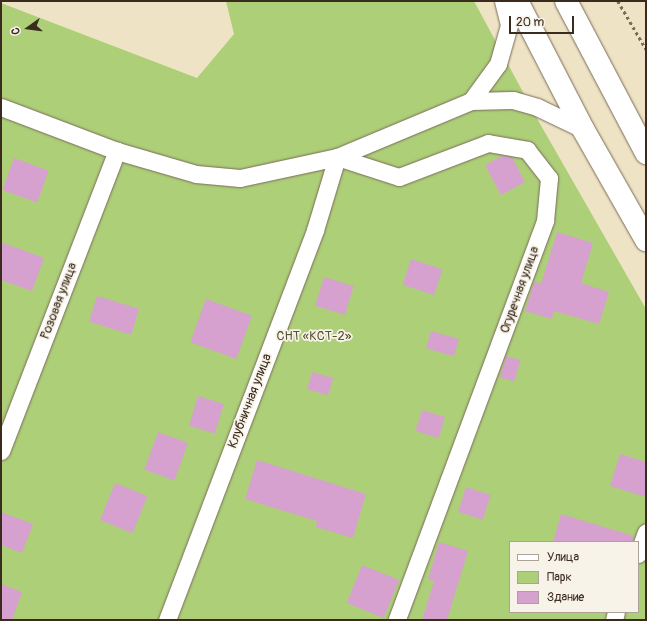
<!DOCTYPE html>
<meta charset="utf-8">
<style>
body{margin:0}
#map{position:relative;width:647px;height:621px;overflow:hidden;background:#efe3c5;font-family:Pangolin,sans-serif}
div>[style]{position:absolute}
.green>*{inset:0;background:#adcf78}
.building>*{inset:0;background:#d6a1cf;transform-origin:0 0}
.path>*{height:2.5px;margin-top:-1.25px;transform-origin:0;background:repeating-linear-gradient(90deg,#7a6b58 0 3px,transparent 0 6px)}
.roads{filter:drop-shadow(0 0 1px #7a6b58) drop-shadow(0 0 1px #7a6b58)}
.street>*{height:17px;margin:-8.5px;padding:0 8.5px;transform-origin:8.5px;border-radius:8.5px;background:#fff}
.highway>*{height:22px;margin:-11px;padding:0 11px;transform-origin:11px;border-radius:11px;background:#fff}
span{translate:-50% -50%;white-space:nowrap;text-align:center;line-height:1.15;-webkit-text-stroke:3.5px #f7f3e8;paint-order:stroke}
.street-label{font-size:13px;color:#3b2a1e}
.park-label{font-size:13px;color:#585334}
.frame{position:absolute;inset:0;border:2px solid #3b2a1e;pointer-events:none}
.legend{position:absolute;left:509px;top:541px;width:130px;height:72px;box-sizing:border-box;background:#f7f3e8;border:1px solid #aca397;margin:0;padding:5px 7px;list-style:none;font-size:12px;color:#3b2a1e}
.legend li{display:flex;align-items:center;gap:8px;height:20px}
.legend b{width:20px;border:1px solid #aca397}
.north{position:absolute;left:8px;top:8px;width:40px;height:40px;-webkit-text-stroke:3px #f7f3e8;paint-order:stroke;rotate:256deg;font-size:11px;font-weight:700;line-height:16px;text-align:center;color:#3b2a1e}
.north::after{content:'';display:block;margin:auto;width:14px;height:18px;background:#3b2a1e;clip-path:polygon(50% 0,100% 100%,50% 72%,0 100%)}
.scale{position:absolute;left:509px;top:16px;width:65px;height:18px;box-sizing:border-box;border:2px solid #3b2a1e;border-top:0;padding-left:5px;font-size:12px;line-height:14px;white-space:nowrap;color:#3b2a1e;-webkit-text-stroke:3px #f7f3e8;paint-order:stroke}
</style>
<div id="map">
<div class="green">
<div style="clip-path:polygon(evenodd,226px 1px,474px 1px,539px 122px,646px 309px,646px 620px,1px 620px,1px 3px,197px 78px,234px 34px,226px 1px,510px 542px,638px 542px,638px 612px,510px 612px,510px 542px)"></div>
</div>
<div class="building">
<div style="clip-path:polygon(502px 156px,512px 157px,525px 182px,501px 195px,485px 165px)"></div>
<div style="left:14px;top:158px;width:37px;height:34px;rotate:20deg"></div>
<div style="clip-path:polygon(557px 232px,593px 243px,581px 283px,609px 292px,599px 324px,554px 311px,552px 319px,525px 311px,534px 282px,541px 284px)"></div>
<div style="clip-path:polygon(1px 242px,44px 258px,32px 291px,1px 280px)"></div>
<div style="left:411px;top:259px;width:33px;height:27px;rotate:18deg"></div>
<div style="left:324px;top:277px;width:31px;height:30px;rotate:17deg"></div>
<div style="left:97px;top:296px;width:44px;height:27px;rotate:17deg"></div>
<div style="left:206px;top:299px;width:49px;height:46px;rotate:20deg"></div>
<div style="left:431px;top:331px;width:29px;height:18px;rotate:16deg"></div>
<div style="left:506px;top:356px;width:15px;height:22px;rotate:16deg"></div>
<div style="left:312px;top:372px;width:22px;height:18px;rotate:16deg"></div>
<div style="left:198px;top:396px;width:27px;height:31px;rotate:17deg"></div>
<div style="left:422px;top:410px;width:24px;height:22px;rotate:17deg"></div>
<div style="left:158px;top:432px;width:32px;height:40px;rotate:20deg"></div>
<div style="clip-path:polygon(620px 454px,646px 462px,646px 497px,610px 486px)"></div>
<div style="clip-path:polygon(257px 460px,366px 494px,353px 538px,316px 527px,317px 521px,245px 499px)"></div>
<div style="left:115px;top:483px;width:35px;height:40px;rotate:22deg"></div>
<div style="left:466px;top:487px;width:26px;height:26px;rotate:18deg"></div>
<div style="clip-path:polygon(1px 512px,33px 524px,22px 553px,1px 545px)"></div>
<div style="clip-path:polygon(561px 514px,634px 536px,632px 542px,553px 542px)"></div>
<div style="clip-path:polygon(439px 542px,468px 551px,447px 620px,422px 620px,434px 581px,428px 579px)"></div>
<div style="left:362px;top:565px;width:40px;height:41px;rotate:22deg"></div>
<div style="clip-path:polygon(1px 584px,22px 592px,12px 620px,1px 620px)"></div>
</div>
<div class="path">
<div style="left:618px;top:1px;width:56px;rotate:59.7deg"></div>
</div>
<div class="roads">
<div class="street">
<div style="left:471px;top:101px;width:46px;rotate:-53.9deg"></div>
<div style="left:498px;top:64px;width:41px;rotate:-74.2deg"></div>
<div style="left:509px;top:25px;width:25px;rotate:-104deg"></div>
<div style="left:1px;top:107px;width:124px;rotate:20.8deg"></div>
<div style="left:117px;top:151px;width:82px;rotate:16.2deg"></div>
<div style="left:196px;top:174px;width:44px;rotate:5.2deg"></div>
<div style="left:240px;top:178px;width:99px;rotate:-12.2deg"></div>
<div style="left:337px;top:157px;width:145px;rotate:-22.7deg"></div>
<div style="left:471px;top:101px;width:42px;rotate:-1.4deg"></div>
<div style="left:513px;top:100px;width:25px;rotate:16deg"></div>
<div style="left:537px;top:107px;width:51px;rotate:25.6deg"></div>
<div style="left:1px;top:451px;width:322px;rotate:-68.9deg"></div>
<div style="left:638px;top:554px;width:23px;rotate:-70deg"></div>
<div style="left:167px;top:620px;width:417px;rotate:-69.2deg"></div>
<div style="left:315px;top:230px;width:76px;rotate:-73.2deg"></div>
<div style="left:337px;top:157px;width:65px;rotate:17.9deg"></div>
<div style="left:399px;top:177px;width:95px;rotate:-20.9deg"></div>
<div style="left:488px;top:143px;width:40px;rotate:10deg"></div>
<div style="left:527px;top:150px;width:36px;rotate:52deg"></div>
<div style="left:549px;top:178px;width:43px;rotate:95.3deg"></div>
<div style="left:545px;top:221px;width:426px;rotate:110.4deg"></div>
<div style="left:614px;top:620px;width:8px;rotate:-76deg"></div>
</div>
<div class="highway">
<div style="left:517px;top:1px;width:144px;rotate:62.7deg"></div>
<div style="left:583px;top:129px;width:128px;rotate:60.4deg"></div>
<div style="left:566px;top:1px;width:172px;rotate:62.2deg"></div>
</div>
</div>
<div class="street-label">
<span style="left:520px;top:290px;rotate:-70deg">Огуречная улица</span>
<span style="left:59px;top:301px;rotate:-69deg">Розовая улица</span>
<span style="left:250px;top:401px;rotate:-69deg">Клубничная улица</span>
</div>
<div class="park-label">
<span style="left:314px;top:336px">СНТ «КСТ-2»</span>
</div>
<div class="frame"></div>
<ul class="legend">
<li><b style="height:5px;background:#fff"></b>Улица</li>
<li><b style="height:11px;background:#adcf78"></b>Парк</li>
<li><b style="height:11px;background:#d6a1cf"></b>Здание</li>
</ul>
<div class="north">С</div>
<div class="scale">20 m</div>
</div>
